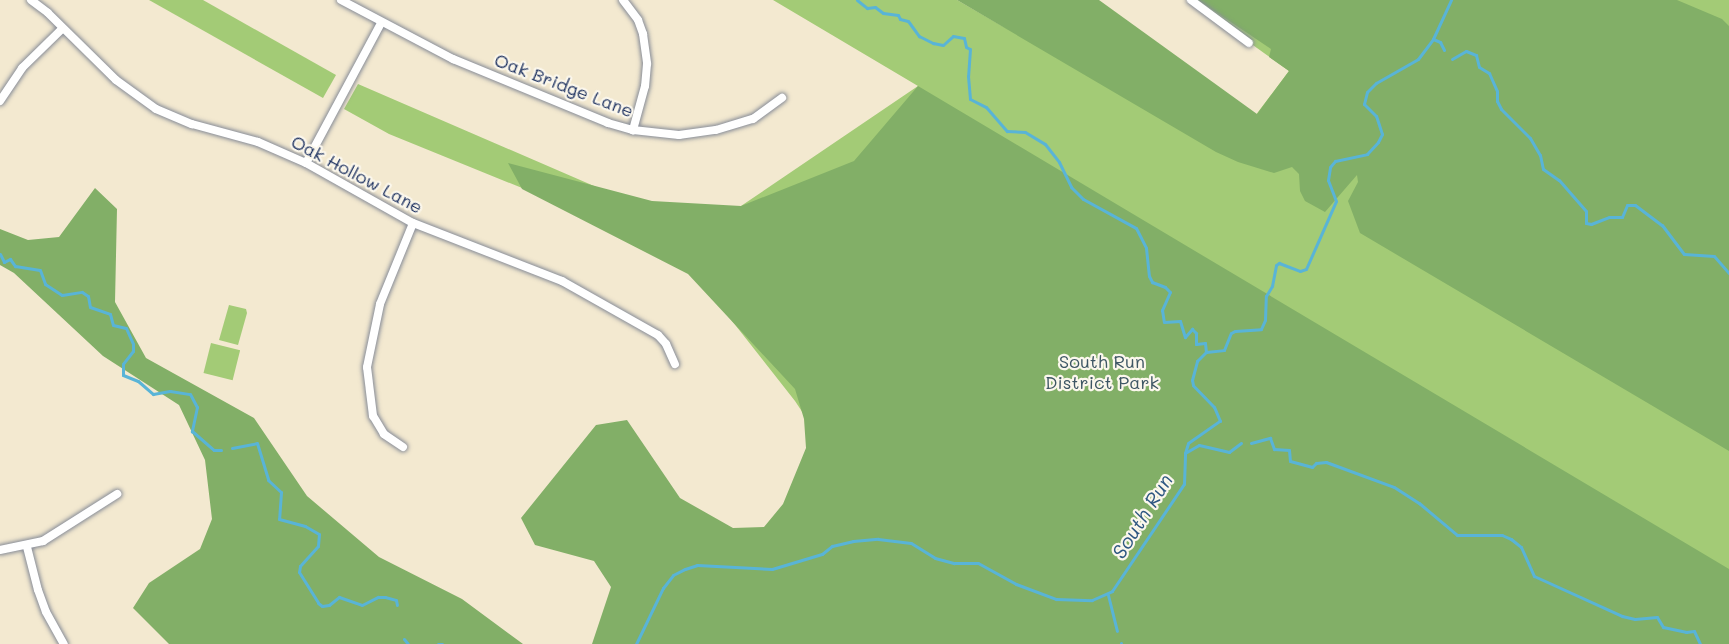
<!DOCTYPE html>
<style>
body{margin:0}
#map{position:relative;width:1729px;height:644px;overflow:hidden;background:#f3e9d0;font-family:Mali,sans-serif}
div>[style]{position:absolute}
.green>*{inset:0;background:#a3cb76;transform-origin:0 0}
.forest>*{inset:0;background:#82af67}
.stream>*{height:3px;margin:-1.5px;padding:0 1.5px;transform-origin:1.5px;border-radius:1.5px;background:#59b4d7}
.roads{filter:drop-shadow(0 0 2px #878c97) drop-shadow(0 0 2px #878c97)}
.street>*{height:8px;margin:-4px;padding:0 4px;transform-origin:4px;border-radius:4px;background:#fff}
span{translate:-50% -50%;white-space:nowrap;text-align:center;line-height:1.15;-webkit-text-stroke:4.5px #fbf7ec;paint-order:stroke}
.street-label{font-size:18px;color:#1b2f5e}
.park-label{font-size:18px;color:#3d5664}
.water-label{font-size:20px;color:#2e5782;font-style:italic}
</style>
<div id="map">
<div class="green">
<div style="clip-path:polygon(149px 0,203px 0,336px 75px,323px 98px)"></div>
<div style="clip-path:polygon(773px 0,957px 0,1002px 26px,1240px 136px,1289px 71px,1190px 0,1729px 0,1729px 644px,874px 520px,795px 401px,677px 251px,389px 134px,344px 109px,358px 84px,661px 215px,741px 206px,918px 86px)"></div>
<div style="clip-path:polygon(229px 305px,246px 309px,247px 313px,238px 345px,219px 340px)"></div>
<div style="left:211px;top:343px;width:30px;height:31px;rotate:14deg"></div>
</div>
<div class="forest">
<div style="clip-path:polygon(957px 0,1099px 0,1257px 114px,1289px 71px,1269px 57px,1271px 49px,1198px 0,1677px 0,1722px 19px,1729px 26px,1729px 451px,1360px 233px,1348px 201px,1358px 182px,1357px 175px,1325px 212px,1305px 201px,1300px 191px,1299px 174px,1292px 167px,1274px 173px,1238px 162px,1216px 152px)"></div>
<div style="clip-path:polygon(918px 86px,1729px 569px,1729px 644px,592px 644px,611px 587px,594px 561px,535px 545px,521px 518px,596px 425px,627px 420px,680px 498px,733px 528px,764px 527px,783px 504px,806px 448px,804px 419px,795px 389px,688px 274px,522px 189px,508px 163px,652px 201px,741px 206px,854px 161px)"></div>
<div style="clip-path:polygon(95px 188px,117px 209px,115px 302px,146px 358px,254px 418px,307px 496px,379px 557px,462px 599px,523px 644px,169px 644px,133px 608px,149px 583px,200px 549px,212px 519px,205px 460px,179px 405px,103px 356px,14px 273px,0 265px,0 229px,28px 240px,59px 237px)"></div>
</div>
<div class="stream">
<div style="left:857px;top:0;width:13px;rotate:39deg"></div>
<div style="left:867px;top:8px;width:8px;rotate:-7deg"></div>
<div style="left:875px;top:7px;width:10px;rotate:37deg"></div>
<div style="left:883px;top:13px;width:15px;rotate:8deg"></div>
<div style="left:898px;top:15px;width:4px;rotate:63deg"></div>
<div style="left:900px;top:19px;width:8px;rotate:14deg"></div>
<div style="left:908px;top:21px;width:19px;rotate:54deg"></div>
<div style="left:919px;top:36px;width:16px;rotate:27deg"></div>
<div style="left:933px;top:43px;width:10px;rotate:11deg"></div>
<div style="left:943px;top:45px;width:13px;rotate:-42deg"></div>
<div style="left:953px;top:36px;width:11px;rotate:10deg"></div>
<div style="left:964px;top:38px;width:9px;rotate:77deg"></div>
<div style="left:966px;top:47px;width:4px;rotate:27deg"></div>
<div style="left:970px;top:49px;width:27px;rotate:94deg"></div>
<div style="left:968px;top:76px;width:23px;rotate:85deg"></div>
<div style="left:970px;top:99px;width:18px;rotate:27deg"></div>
<div style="left:986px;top:107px;width:32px;rotate:49deg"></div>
<div style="left:1007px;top:131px;width:18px;rotate:3deg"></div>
<div style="left:1025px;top:132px;width:23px;rotate:31deg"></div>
<div style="left:1045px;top:144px;width:23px;rotate:52deg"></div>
<div style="left:1059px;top:162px;width:28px;rotate:64deg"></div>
<div style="left:1071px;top:187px;width:17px;rotate:45deg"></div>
<div style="left:1083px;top:199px;width:60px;rotate:28.7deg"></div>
<div style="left:1136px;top:228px;width:22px;rotate:63deg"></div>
<div style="left:1146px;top:248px;width:28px;rotate:84deg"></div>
<div style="left:1149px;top:276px;width:7px;rotate:63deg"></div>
<div style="left:1152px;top:282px;width:14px;rotate:21deg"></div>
<div style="left:1165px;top:287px;width:7px;rotate:45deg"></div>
<div style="left:1170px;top:292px;width:20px;rotate:114deg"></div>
<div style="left:1162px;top:310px;width:12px;rotate:81deg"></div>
<div style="left:1164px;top:322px;width:16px;rotate:-4deg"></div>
<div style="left:1180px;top:321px;width:17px;rotate:73deg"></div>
<div style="left:1185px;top:337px;width:11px;rotate:-49deg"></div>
<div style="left:1192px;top:329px;width:6px;rotate:45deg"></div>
<div style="left:1196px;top:333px;width:11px;rotate:90deg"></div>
<div style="left:1196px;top:344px;width:9px;rotate:-6deg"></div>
<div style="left:1205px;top:343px;width:9px;rotate:84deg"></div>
<div style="left:1433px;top:39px;width:8px;rotate:23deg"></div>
<div style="left:1440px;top:42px;width:9px;rotate:63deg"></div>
<div style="left:1452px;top:59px;width:16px;rotate:-30deg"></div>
<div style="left:1466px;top:51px;width:11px;rotate:22deg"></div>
<div style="left:1476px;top:55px;width:12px;rotate:76deg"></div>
<div style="left:1479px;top:67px;width:12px;rotate:31deg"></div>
<div style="left:1489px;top:73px;width:20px;rotate:66deg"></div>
<div style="left:1497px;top:91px;width:10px;rotate:90deg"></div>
<div style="left:1497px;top:101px;width:9px;rotate:63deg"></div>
<div style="left:1501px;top:109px;width:41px;rotate:45deg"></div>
<div style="left:1530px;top:138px;width:20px;rotate:60deg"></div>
<div style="left:1540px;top:155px;width:14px;rotate:78deg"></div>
<div style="left:1543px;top:169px;width:19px;rotate:35deg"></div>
<div style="left:1559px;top:180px;width:41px;rotate:48.9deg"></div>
<div style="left:1586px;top:211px;width:12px;rotate:90deg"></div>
<div style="left:1586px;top:223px;width:5px;rotate:11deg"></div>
<div style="left:1591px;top:224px;width:19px;rotate:-21deg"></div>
<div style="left:1609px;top:217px;width:13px"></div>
<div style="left:1622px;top:217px;width:13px;rotate:-67deg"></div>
<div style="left:1627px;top:205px;width:8px"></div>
<div style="left:1635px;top:205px;width:34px;rotate:37deg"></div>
<div style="left:1662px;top:225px;width:36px;rotate:53deg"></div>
<div style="left:1684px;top:254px;width:30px;rotate:4deg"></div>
<div style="left:1714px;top:256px;width:23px;rotate:49deg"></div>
<div style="left:0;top:254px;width:9px;rotate:63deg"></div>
<div style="left:4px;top:262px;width:7px;rotate:-27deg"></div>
<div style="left:10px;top:259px;width:9px;rotate:54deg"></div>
<div style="left:15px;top:266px;width:25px;rotate:9deg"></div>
<div style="left:40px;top:270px;width:15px;rotate:70deg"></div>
<div style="left:45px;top:284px;width:20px;rotate:33deg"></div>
<div style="left:62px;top:295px;width:20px;rotate:-9deg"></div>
<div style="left:82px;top:292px;width:7px;rotate:34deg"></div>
<div style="left:88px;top:296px;width:11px;rotate:80deg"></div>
<div style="left:90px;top:307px;width:21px;rotate:19deg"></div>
<div style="left:110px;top:314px;width:11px;rotate:75deg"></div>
<div style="left:113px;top:325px;width:13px;rotate:13deg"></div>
<div style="left:126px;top:328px;width:17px;rotate:66deg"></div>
<div style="left:133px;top:344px;width:7px;rotate:90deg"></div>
<div style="left:133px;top:351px;width:16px;rotate:128deg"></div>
<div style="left:123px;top:364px;width:11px;rotate:90deg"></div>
<div style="left:123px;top:375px;width:16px;rotate:22deg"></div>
<div style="left:138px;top:381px;width:20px;rotate:41deg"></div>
<div style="left:153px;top:394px;width:17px;rotate:-10deg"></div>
<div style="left:170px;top:391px;width:20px;rotate:9deg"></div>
<div style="left:190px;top:394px;width:15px;rotate:62deg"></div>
<div style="left:197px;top:407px;width:25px;rotate:102deg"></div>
<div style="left:192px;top:431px;width:29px;rotate:41deg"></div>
<div style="left:214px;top:450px;width:7px"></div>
<div style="left:1251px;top:443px;width:20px;rotate:-15deg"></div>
<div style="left:1270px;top:438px;width:12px;rotate:70deg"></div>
<div style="left:1274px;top:449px;width:15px;rotate:4deg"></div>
<div style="left:1289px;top:450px;width:11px;rotate:85deg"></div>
<div style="left:1290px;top:461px;width:23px;rotate:15deg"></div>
<div style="left:1312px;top:467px;width:6px;rotate:-45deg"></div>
<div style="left:1316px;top:463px;width:10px;rotate:-6deg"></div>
<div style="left:1326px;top:462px;width:72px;rotate:20.2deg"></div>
<div style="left:1394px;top:487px;width:30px;rotate:33deg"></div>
<div style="left:1419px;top:503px;width:50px;rotate:40.1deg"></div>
<div style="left:1457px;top:535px;width:45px"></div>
<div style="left:1502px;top:535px;width:10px;rotate:24deg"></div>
<div style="left:1511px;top:539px;width:13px;rotate:39deg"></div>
<div style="left:1521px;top:547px;width:32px;rotate:66deg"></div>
<div style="left:1534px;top:576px;width:97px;rotate:24.4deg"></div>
<div style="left:1622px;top:616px;width:13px;rotate:13deg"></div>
<div style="left:1635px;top:619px;width:22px;rotate:-5deg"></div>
<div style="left:1657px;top:617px;width:12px;rotate:59deg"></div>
<div style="left:1663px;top:627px;width:24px;rotate:12deg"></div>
<div style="left:1686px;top:632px;width:8px;rotate:-7deg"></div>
<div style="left:1694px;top:631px;width:14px;rotate:65deg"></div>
<div style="left:232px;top:448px;width:25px;rotate:-11deg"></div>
<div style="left:257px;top:443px;width:39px;rotate:73deg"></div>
<div style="left:268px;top:480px;width:18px;rotate:43deg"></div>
<div style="left:281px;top:492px;width:27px;rotate:94deg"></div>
<div style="left:279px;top:519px;width:27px;rotate:15deg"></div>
<div style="left:305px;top:526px;width:16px;rotate:30deg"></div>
<div style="left:319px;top:534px;width:12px;rotate:95deg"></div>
<div style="left:318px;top:546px;width:27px;rotate:132deg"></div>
<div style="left:300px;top:566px;width:6px;rotate:99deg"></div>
<div style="left:299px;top:572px;width:36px;rotate:58deg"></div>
<div style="left:318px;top:603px;width:5px;rotate:37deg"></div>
<div style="left:322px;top:606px;width:7px;rotate:-8deg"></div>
<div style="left:329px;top:605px;width:13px;rotate:-39deg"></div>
<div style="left:339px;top:597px;width:24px;rotate:19deg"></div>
<div style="left:362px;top:605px;width:18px;rotate:-27deg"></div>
<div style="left:378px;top:597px;width:7px"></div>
<div style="left:385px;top:597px;width:11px;rotate:15deg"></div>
<div style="left:396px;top:600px;width:5px;rotate:79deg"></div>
<div style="left:1185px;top:453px;width:16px;rotate:-30deg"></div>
<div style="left:1199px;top:445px;width:31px;rotate:13deg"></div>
<div style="left:1229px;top:452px;width:15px;rotate:-37deg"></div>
<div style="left:1108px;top:595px;width:37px;rotate:76deg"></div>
<div style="left:404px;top:639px;width:6px;rotate:51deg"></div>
<div style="left:1121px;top:643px;width:1px;rotate:90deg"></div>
<div style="left:438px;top:644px;width:4px"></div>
<div style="left:636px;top:644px;width:62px;rotate:-64.3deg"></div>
<div style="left:663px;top:588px;width:16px;rotate:-52deg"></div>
<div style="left:673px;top:575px;width:13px;rotate:-27deg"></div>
<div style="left:685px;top:569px;width:13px;rotate:-18deg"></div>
<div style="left:697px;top:565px;width:75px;rotate:3.1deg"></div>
<div style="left:772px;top:569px;width:52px;rotate:-16.7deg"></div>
<div style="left:822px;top:554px;width:13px;rotate:-39deg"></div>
<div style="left:832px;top:546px;width:22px;rotate:-13deg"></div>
<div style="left:853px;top:541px;width:25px;rotate:-5deg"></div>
<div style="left:878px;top:539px;width:33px;rotate:7deg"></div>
<div style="left:911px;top:543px;width:28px;rotate:32deg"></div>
<div style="left:935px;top:558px;width:20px;rotate:15deg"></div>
<div style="left:954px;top:563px;width:24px"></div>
<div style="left:978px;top:563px;width:43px;rotate:28.9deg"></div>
<div style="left:1016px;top:584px;width:43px;rotate:20.6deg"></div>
<div style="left:1056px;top:599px;width:36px;rotate:2deg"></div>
<div style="left:1092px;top:600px;width:22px;rotate:-24deg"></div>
<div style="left:1112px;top:591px;width:129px;rotate:-56.1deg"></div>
<div style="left:1184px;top:484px;width:31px;rotate:-88deg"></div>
<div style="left:1185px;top:453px;width:10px;rotate:-73deg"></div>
<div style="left:1188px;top:443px;width:39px;rotate:-35deg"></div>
<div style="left:1220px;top:421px;width:15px;rotate:-113deg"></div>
<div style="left:1214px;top:407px;width:30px;rotate:-134deg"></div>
<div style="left:1193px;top:385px;width:5px;rotate:-101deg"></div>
<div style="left:1192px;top:380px;width:20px;rotate:-75deg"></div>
<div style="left:1197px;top:361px;width:13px;rotate:-45deg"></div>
<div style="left:1206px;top:352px;width:18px;rotate:-6deg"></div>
<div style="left:1224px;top:350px;width:18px;rotate:-68deg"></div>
<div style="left:1231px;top:333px;width:4px;rotate:-27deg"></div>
<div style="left:1235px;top:331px;width:26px;rotate:-4deg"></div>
<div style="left:1261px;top:329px;width:10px;rotate:-66deg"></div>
<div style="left:1265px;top:320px;width:24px;rotate:-88deg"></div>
<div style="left:1266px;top:296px;width:12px;rotate:-59deg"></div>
<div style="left:1272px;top:286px;width:21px;rotate:-79deg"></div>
<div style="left:1276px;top:265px;width:4px;rotate:-34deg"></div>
<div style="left:1279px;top:263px;width:22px;rotate:21deg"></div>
<div style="left:1300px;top:271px;width:6px;rotate:-18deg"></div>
<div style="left:1306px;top:269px;width:74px;rotate:-66.2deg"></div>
<div style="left:1336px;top:201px;width:22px;rotate:-111deg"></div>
<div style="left:1328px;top:180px;width:13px;rotate:-81deg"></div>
<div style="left:1330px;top:167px;width:8px;rotate:-50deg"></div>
<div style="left:1335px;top:161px;width:33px;rotate:-12deg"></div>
<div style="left:1367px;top:154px;width:16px;rotate:-47deg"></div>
<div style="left:1378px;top:142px;width:9px;rotate:-63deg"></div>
<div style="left:1382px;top:134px;width:19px;rotate:-108deg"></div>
<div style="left:1376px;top:116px;width:17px;rotate:-135deg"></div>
<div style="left:1364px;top:104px;width:12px;rotate:-76deg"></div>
<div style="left:1367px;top:92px;width:13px;rotate:-45deg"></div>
<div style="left:1376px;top:83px;width:48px;rotate:-29.7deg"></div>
<div style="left:1418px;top:59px;width:25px;rotate:-53deg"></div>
<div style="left:1433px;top:39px;width:43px;rotate:-65.2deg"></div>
</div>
<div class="roads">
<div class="street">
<div style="left:31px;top:0;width:21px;rotate:37deg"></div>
<div style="left:48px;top:13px;width:95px;rotate:44.6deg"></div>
<div style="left:116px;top:80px;width:49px;rotate:35.9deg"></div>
<div style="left:156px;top:109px;width:39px;rotate:23deg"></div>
<div style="left:192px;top:124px;width:68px;rotate:15.3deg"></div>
<div style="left:258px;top:142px;width:52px;rotate:23.6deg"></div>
<div style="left:306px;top:163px;width:123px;rotate:29.3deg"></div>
<div style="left:413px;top:223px;width:160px;rotate:21.3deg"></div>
<div style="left:562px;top:281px;width:110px;rotate:29.4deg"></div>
<div style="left:658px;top:335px;width:12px;rotate:48deg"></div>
<div style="left:666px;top:344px;width:22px;rotate:66deg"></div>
<div style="left:341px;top:0;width:127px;rotate:27.8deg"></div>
<div style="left:453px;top:59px;width:168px;rotate:22.4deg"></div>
<div style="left:608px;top:123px;width:26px;rotate:16deg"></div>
<div style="left:633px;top:130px;width:46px;rotate:6.2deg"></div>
<div style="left:679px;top:135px;width:37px;rotate:-8deg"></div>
<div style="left:716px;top:130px;width:39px;rotate:-17deg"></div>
<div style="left:753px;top:119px;width:36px;rotate:-36deg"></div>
<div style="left:623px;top:0;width:25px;rotate:53deg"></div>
<div style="left:638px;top:20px;width:15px;rotate:70deg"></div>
<div style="left:643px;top:34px;width:30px;rotate:82deg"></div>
<div style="left:647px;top:64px;width:22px;rotate:95deg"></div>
<div style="left:645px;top:86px;width:46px;rotate:105.3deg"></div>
<div style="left:1191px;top:0;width:72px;rotate:36.6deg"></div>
<div style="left:0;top:101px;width:40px;rotate:-56deg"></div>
<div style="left:22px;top:68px;width:57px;rotate:-44.3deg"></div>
<div style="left:306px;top:163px;width:159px;rotate:-61.8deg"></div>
<div style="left:403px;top:447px;width:23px;rotate:-146deg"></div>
<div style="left:384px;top:434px;width:21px;rotate:-121deg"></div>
<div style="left:373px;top:416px;width:49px;rotate:-97deg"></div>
<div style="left:367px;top:367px;width:64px;rotate:-78.3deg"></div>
<div style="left:380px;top:304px;width:87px;rotate:-67.8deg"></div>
<div style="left:27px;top:547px;width:44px;rotate:75.7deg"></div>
<div style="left:38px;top:590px;width:23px;rotate:70deg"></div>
<div style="left:46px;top:612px;width:37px;rotate:61deg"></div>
<div style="left:0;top:550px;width:44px;rotate:-11.8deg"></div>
<div style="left:43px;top:541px;width:88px;rotate:-32.4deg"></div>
</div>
</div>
<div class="street-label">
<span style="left:564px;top:85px;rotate:21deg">Oak Bridge Lane</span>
<span style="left:357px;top:174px;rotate:28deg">Oak Hollow Lane</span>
</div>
<div class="park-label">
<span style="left:1102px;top:372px">South Run<br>District Park</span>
</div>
<div class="water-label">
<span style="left:1142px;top:516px;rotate:-58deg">South Run</span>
</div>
</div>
